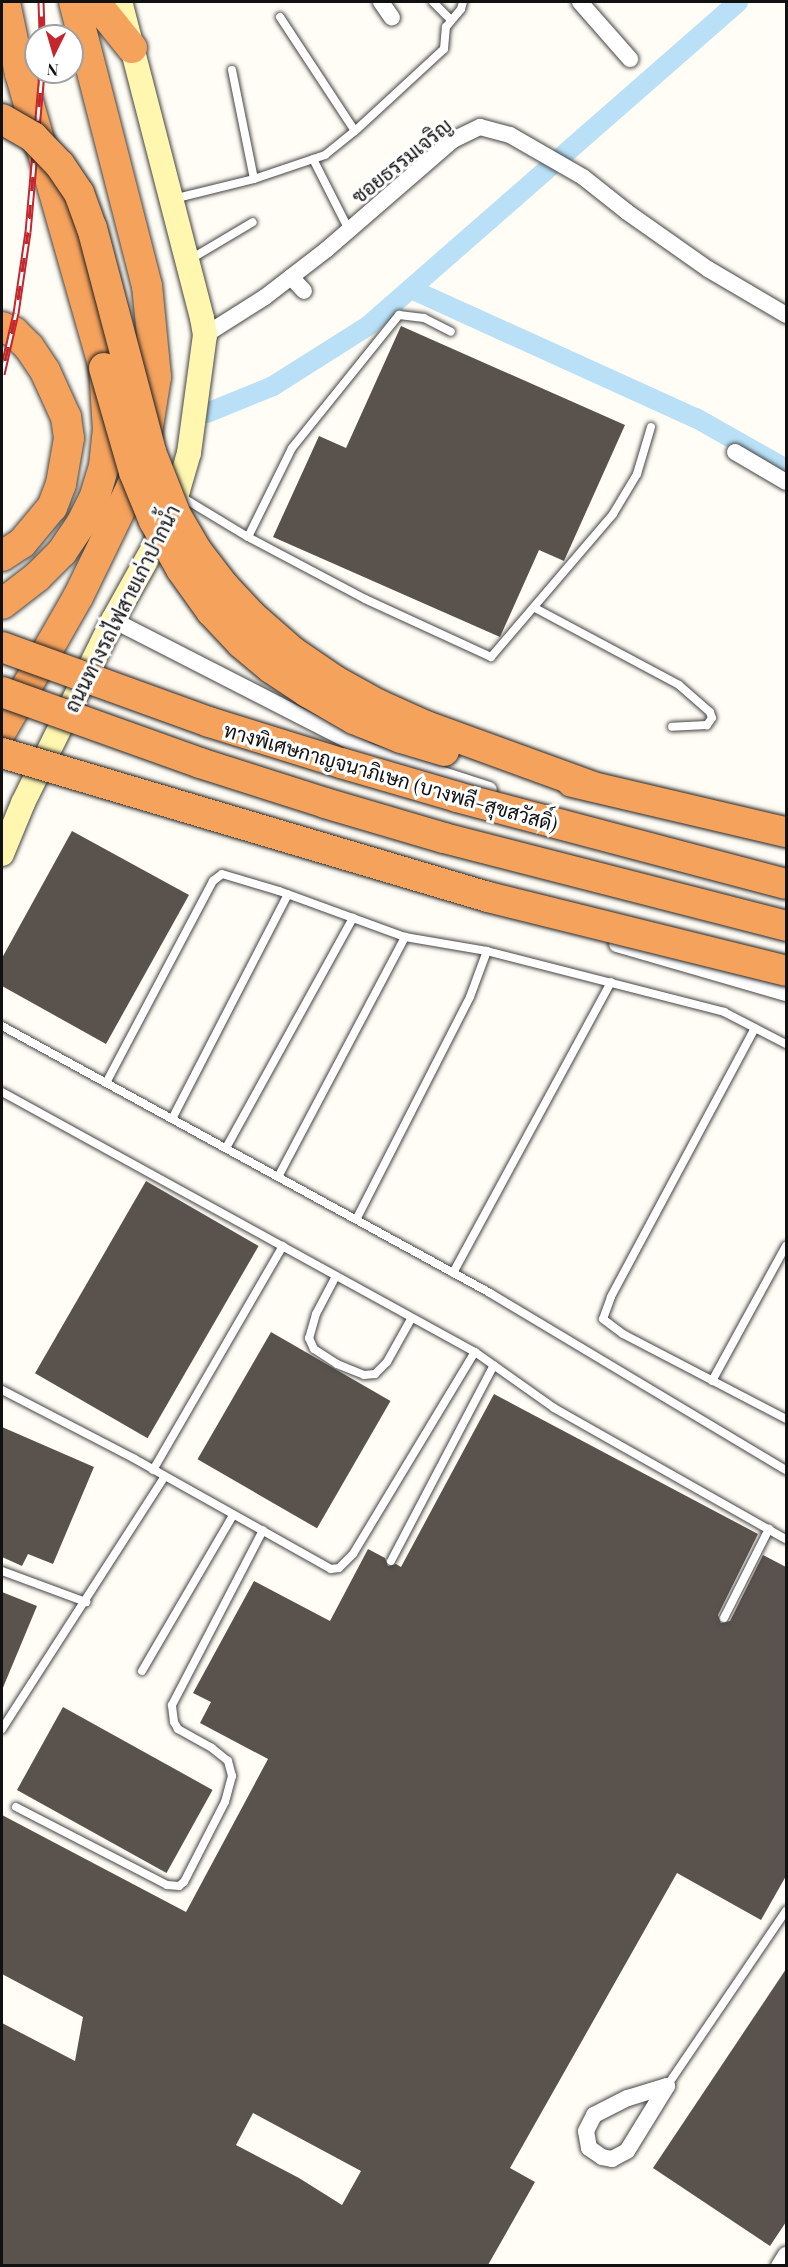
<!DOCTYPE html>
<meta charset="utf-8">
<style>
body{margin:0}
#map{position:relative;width:788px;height:2267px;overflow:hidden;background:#fffdf5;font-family:"Playfair Display",Sarabun,serif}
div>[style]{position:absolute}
.canal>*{height:20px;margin:-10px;padding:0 10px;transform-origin:10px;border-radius:10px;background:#b9e0f7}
.building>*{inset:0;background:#5a524d;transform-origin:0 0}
.roads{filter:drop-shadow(0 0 2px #444) drop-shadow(0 0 2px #444)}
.lane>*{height:8px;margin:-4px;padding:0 4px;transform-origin:4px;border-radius:4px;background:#fff}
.street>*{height:16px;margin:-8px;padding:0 8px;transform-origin:8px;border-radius:8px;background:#fff}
.secondary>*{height:24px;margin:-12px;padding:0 12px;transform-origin:12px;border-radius:12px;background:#fff6b0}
.highway>*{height:30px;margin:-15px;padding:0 15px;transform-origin:15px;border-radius:15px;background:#f5a25d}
.rail>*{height:7px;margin-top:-3.5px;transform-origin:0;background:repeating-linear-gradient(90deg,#fff 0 14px,#c4262e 0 28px);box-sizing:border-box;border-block:2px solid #c4262e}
.bridges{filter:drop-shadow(0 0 2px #222) drop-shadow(0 0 2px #222)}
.highway-bridge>*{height:30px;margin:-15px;padding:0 15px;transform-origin:15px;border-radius:15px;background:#f5a25d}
span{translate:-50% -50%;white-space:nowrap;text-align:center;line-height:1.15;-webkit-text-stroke:6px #fff;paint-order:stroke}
.street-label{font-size:20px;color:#111}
.frame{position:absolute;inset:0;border:3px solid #111;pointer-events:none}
.north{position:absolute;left:24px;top:24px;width:60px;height:60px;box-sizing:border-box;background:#fff;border:2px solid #a0a0a0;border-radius:50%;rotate:185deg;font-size:16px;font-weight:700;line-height:24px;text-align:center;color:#111}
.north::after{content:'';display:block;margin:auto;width:21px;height:27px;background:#c4262e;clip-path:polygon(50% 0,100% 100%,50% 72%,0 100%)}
</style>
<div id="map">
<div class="canal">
<div style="left:411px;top:289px;width:313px;rotate:24.4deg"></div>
<div style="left:696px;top:418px;width:103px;rotate:29.5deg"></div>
<div style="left:207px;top:413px;width:71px;rotate:-22.2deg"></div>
<div style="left:273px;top:386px;width:112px;rotate:-32.3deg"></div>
<div style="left:368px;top:326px;width:492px;rotate:-41.2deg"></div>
</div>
<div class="building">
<div style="clip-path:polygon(401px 326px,625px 425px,564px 561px,539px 550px,500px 637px,273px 537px,319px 436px,346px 448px)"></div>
<div style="clip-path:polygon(72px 831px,189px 895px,106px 1044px,2px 986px,2px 958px)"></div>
<div style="left:146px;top:1181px;width:130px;height:222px;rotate:30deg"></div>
<div style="left:271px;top:1332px;width:138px;height:147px;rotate:30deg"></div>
<div style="clip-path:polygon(evenodd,494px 1394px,758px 1534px,718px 1615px,721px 1623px,730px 1621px,763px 1555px,786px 1567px,786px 1876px,761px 1920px,677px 1873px,510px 2168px,535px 2182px,488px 2265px,2px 2265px,2px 2023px,75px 2061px,83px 2017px,2px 1974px,2px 1815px,186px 1912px,268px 1759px,200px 1723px,211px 1702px,193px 1693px,254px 1581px,330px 1621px,368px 1549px,385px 1558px,388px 1566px,396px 1564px,401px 1567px,494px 1394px,253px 2113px,361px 2171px,342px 2205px,299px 2178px,236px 2145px,253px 2113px)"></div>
<div style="clip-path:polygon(2px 1427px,94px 1467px,53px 1564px,28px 1554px,22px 1566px,2px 1557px)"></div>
<div style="clip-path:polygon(2px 1592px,37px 1606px,2px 1690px)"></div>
<div style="left:63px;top:1707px;width:171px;height:95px;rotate:29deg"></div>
<div style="clip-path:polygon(786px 1969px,786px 2222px,770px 2246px,653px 2168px)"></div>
</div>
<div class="roads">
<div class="lane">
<div style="left:433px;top:2px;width:25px;rotate:45deg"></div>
<div style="left:280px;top:17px;width:136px;rotate:56.7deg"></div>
<div style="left:232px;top:70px;width:111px;rotate:78.6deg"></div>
<div style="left:313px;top:159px;width:80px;rotate:63.1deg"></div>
<div style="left:173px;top:199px;width:83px;rotate:-13.9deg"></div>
<div style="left:254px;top:179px;width:75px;rotate:-18.7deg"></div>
<div style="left:325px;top:155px;width:38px;rotate:-39deg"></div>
<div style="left:355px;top:131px;width:121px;rotate:-42.7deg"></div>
<div style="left:444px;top:49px;width:22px;rotate:-85deg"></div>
<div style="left:446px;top:27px;width:23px;rotate:-50deg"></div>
<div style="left:461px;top:9px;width:7px;rotate:-74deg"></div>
<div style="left:189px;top:260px;width:74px;rotate:-30.7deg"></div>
<div style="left:180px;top:496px;width:79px;rotate:31.1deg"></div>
<div style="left:248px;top:537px;width:132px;rotate:27.9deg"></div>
<div style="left:365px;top:599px;width:139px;rotate:24.7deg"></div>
<div style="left:491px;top:657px;width:188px;rotate:-49.5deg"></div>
<div style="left:613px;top:514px;width:47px;rotate:-59deg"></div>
<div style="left:637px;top:474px;width:49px;rotate:-73.4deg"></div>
<div style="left:248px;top:537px;width:99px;rotate:-63.7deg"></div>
<div style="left:292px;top:448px;width:171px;rotate:-51.2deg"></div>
<div style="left:399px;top:315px;width:25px;rotate:7deg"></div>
<div style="left:424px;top:318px;width:30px;rotate:27deg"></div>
<div style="left:535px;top:608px;width:163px;rotate:28.1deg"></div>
<div style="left:679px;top:685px;width:41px;rotate:41.1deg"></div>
<div style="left:710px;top:712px;width:6px;rotate:72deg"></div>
<div style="left:712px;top:718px;width:9px;rotate:126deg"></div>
<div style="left:707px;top:725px;width:35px;rotate:177deg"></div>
<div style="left:487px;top:951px;width:245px;rotate:14.4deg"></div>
<div style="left:724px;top:1012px;width:70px;rotate:27.3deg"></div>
<div style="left:2px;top:1026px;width:556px;rotate:28.68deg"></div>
<div style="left:490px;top:1293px;width:345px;rotate:30.9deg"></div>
<div style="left:755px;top:1028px;width:305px;rotate:118.2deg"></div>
<div style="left:611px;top:1297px;width:23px;rotate:110deg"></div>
<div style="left:603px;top:1319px;width:25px;rotate:37deg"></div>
<div style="left:623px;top:1334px;width:184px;rotate:27.5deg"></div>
<div style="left:106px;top:1083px;width:229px;rotate:-62.1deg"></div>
<div style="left:213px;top:881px;width:11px;rotate:-38deg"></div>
<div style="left:222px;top:874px;width:59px;rotate:16.6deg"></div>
<div style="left:279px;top:891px;width:134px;rotate:20.1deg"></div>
<div style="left:405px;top:937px;width:83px;rotate:9.7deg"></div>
<div style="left:487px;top:951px;width:49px;rotate:110.3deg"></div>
<div style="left:470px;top:997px;width:250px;rotate:117.1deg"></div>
<div style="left:2px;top:1092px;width:540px;rotate:28.8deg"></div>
<div style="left:475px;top:1352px;width:97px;rotate:35.3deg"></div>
<div style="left:554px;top:1408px;width:266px;rotate:29.5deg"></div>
<div style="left:172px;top:1119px;width:253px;rotate:-62.7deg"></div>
<div style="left:226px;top:1148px;width:263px;rotate:-61.1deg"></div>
<div style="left:278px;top:1177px;width:272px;rotate:-62.1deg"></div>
<div style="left:453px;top:1273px;width:331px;rotate:-61.5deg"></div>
<div style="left:336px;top:1276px;width:43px;rotate:117.8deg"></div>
<div style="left:316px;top:1314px;width:25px;rotate:106deg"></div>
<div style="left:309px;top:1338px;width:12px;rotate:66deg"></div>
<div style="left:314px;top:1349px;width:27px;rotate:33deg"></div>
<div style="left:337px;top:1364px;width:29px;rotate:22deg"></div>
<div style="left:364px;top:1375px;width:11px;rotate:-5deg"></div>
<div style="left:375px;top:1374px;width:17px;rotate:-45deg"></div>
<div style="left:387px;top:1362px;width:49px;rotate:-60.8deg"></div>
<div style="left:712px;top:1381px;width:154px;rotate:-61.3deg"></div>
<div style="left:2px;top:1390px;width:148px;rotate:27.4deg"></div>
<div style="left:133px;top:1458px;width:227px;rotate:29.3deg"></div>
<div style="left:331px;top:1569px;width:8px;rotate:-7deg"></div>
<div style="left:339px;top:1568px;width:20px;rotate:-45deg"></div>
<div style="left:353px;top:1554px;width:236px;rotate:-58.9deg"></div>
<div style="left:153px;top:1470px;width:259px;rotate:-59.9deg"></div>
<div style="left:391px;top:1561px;width:221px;rotate:-62.3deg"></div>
<div style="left:2px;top:1571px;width:90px;rotate:20.3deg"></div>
<div style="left:724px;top:1618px;width:100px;rotate:-63.2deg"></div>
<div style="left:142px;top:1671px;width:181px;rotate:-59.7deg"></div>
<div style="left:2px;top:1729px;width:299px;rotate:-57.2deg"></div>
<div style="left:16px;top:1807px;width:170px;rotate:27.3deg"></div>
<div style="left:167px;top:1885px;width:12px;rotate:5deg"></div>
<div style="left:179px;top:1886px;width:6px;rotate:-39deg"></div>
<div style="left:184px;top:1882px;width:90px;rotate:-62.9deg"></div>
<div style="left:225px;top:1802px;width:27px;rotate:-75deg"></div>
<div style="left:232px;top:1776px;width:16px;rotate:-105deg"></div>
<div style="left:228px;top:1761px;width:21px;rotate:-141deg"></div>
<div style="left:212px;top:1748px;width:39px;rotate:-151deg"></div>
<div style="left:178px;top:1729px;width:8px;rotate:-120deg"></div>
<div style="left:174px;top:1722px;width:17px;rotate:-97deg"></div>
<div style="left:172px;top:1705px;width:197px;rotate:-62.5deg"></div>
<div style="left:667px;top:2086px;width:212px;rotate:-55.8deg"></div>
</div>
<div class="street">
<div style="left:381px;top:2px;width:19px;rotate:55deg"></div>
<div style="left:580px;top:2px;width:76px;rotate:48.7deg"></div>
<div style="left:291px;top:277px;width:19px;rotate:47deg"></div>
<div style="left:205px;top:335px;width:71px;rotate:-32.3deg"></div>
<div style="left:265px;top:297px;width:77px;rotate:-37.6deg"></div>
<div style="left:326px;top:250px;width:168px;rotate:-40.9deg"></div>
<div style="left:453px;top:140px;width:30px;rotate:-26deg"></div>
<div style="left:480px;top:127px;width:31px;rotate:15deg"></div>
<div style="left:510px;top:135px;width:84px;rotate:29.9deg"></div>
<div style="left:583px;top:177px;width:56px;rotate:38.5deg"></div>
<div style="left:627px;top:212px;width:99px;rotate:35.1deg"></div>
<div style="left:708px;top:269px;width:91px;rotate:30.5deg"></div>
<div style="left:735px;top:452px;width:59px;rotate:30.5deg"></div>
<div style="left:113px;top:620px;width:288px;rotate:27.1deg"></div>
<div style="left:369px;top:751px;width:126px;rotate:18deg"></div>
<div style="left:617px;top:944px;width:176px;rotate:16.2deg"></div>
<div style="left:667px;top:2086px;width:76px;rotate:121.6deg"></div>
<div style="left:627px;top:2151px;width:17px;rotate:152deg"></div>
<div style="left:612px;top:2159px;width:10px;rotate:-169deg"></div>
<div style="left:602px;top:2157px;width:16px;rotate:-145deg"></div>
<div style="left:589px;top:2148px;width:17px;rotate:-100deg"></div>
<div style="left:586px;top:2131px;width:18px;rotate:-63deg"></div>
<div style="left:594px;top:2115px;width:38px;rotate:-27deg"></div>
<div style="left:628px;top:2098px;width:41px;rotate:-17.1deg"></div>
<div style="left:779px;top:2266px;width:13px;rotate:-58deg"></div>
</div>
<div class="secondary">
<div style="left:2px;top:854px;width:55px;rotate:-67.6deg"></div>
<div style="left:23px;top:803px;width:204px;rotate:-63.8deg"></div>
<div style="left:113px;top:620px;width:86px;rotate:-60.8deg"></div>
<div style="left:155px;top:545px;width:56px;rotate:-66.7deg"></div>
<div style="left:177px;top:494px;width:43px;rotate:-73.7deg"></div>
<div style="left:189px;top:453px;width:119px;rotate:-82.3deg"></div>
<div style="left:205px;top:335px;width:17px;rotate:-100deg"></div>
<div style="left:202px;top:318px;width:326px;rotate:-104.5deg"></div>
</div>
<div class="highway">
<div style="left:95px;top:2px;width:59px;rotate:51.2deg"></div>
<div style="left:2px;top:327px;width:13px;rotate:23deg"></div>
<div style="left:14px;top:332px;width:21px;rotate:45deg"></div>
<div style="left:29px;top:347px;width:29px;rotate:56deg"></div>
<div style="left:45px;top:371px;width:51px;rotate:65.5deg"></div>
<div style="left:66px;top:417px;width:21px;rotate:82deg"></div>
<div style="left:69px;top:438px;width:47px;rotate:99.9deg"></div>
<div style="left:61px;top:484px;width:25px;rotate:111deg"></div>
<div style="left:52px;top:507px;width:47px;rotate:129.8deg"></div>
<div style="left:22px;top:543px;width:24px;rotate:147deg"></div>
<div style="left:2px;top:604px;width:44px;rotate:-37.6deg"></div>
<div style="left:37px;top:577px;width:35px;rotate:-45deg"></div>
<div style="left:62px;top:552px;width:34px;rotate:-56deg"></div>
<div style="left:81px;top:524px;width:28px;rotate:-63deg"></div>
<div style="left:94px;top:499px;width:34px;rotate:-73deg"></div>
<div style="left:104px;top:466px;width:36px;rotate:-84deg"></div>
<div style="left:108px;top:430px;width:62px;rotate:-93.7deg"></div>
<div style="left:104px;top:368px;width:306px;rotate:-105.9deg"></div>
<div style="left:20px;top:74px;width:74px;rotate:-101.8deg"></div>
<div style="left:2px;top:730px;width:153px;rotate:-60.3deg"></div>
<div style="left:78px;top:597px;width:121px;rotate:-64.1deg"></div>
<div style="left:131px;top:488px;width:39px;rotate:-71deg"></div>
<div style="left:144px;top:451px;width:75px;rotate:-80.8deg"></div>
<div style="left:156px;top:377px;width:91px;rotate:-95.6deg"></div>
<div style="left:147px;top:286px;width:293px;rotate:-104.4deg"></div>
</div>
</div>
<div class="rail">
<div style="left:41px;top:2px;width:34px;rotate:88deg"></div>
<div style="left:2px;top:374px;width:63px;rotate:-77.1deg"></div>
<div style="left:16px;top:313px;width:82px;rotate:-81.6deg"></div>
<div style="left:28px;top:232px;width:161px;rotate:-85deg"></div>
</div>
<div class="bridges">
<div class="highway-bridge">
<div style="left:2px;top:119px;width:36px;rotate:30deg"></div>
<div style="left:33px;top:137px;width:39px;rotate:46deg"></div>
<div style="left:60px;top:165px;width:34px;rotate:56deg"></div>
<div style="left:79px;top:193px;width:37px;rotate:70deg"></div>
<div style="left:92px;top:228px;width:232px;rotate:75.2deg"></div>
<div style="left:151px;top:452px;width:68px;rotate:68.4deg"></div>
<div style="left:176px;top:515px;width:42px;rotate:59.7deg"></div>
<div style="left:197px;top:551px;width:44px;rotate:52.4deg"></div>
<div style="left:224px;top:586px;width:41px;rotate:47deg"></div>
<div style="left:252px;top:616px;width:55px;rotate:41.3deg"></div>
<div style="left:293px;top:652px;width:50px;rotate:34.3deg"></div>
<div style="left:334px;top:680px;width:49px;rotate:29.2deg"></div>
<div style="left:377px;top:704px;width:54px;rotate:24.2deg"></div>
<div style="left:426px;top:726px;width:176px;rotate:20deg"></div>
<div style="left:104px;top:368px;width:108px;rotate:73.9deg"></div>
<div style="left:134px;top:472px;width:53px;rotate:67.8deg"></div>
<div style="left:154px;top:521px;width:55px;rotate:60.6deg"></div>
<div style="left:181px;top:569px;width:52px;rotate:54.5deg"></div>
<div style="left:211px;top:611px;width:44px;rotate:46.8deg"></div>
<div style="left:241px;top:643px;width:39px;rotate:40deg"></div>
<div style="left:271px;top:668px;width:43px;rotate:33.7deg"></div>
<div style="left:307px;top:692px;width:54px;rotate:29.9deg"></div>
<div style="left:354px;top:719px;width:51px;rotate:22deg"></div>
<div style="left:401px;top:738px;width:45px;rotate:16.8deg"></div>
<div style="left:2px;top:647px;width:220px;rotate:19.9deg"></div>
<div style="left:209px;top:722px;width:138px;rotate:17.3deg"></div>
<div style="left:341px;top:763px;width:121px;rotate:16.3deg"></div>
<div style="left:457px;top:797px;width:340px;rotate:14.8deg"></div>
<div style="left:2px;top:692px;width:210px;rotate:19.7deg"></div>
<div style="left:200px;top:763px;width:131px;rotate:17.7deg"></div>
<div style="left:325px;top:803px;width:124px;rotate:16.4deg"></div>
<div style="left:444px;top:838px;width:353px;rotate:14.4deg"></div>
<div style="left:2px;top:753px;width:507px;rotate:16.5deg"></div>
<div style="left:488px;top:897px;width:307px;rotate:13.9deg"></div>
<div style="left:572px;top:782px;width:220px;rotate:13.2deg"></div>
</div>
</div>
<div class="street-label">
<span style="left:401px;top:160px;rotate:-39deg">ซอยธรรมเจริญ</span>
<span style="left:121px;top:608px;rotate:-63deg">ถนนทางรถไฟสายเก่าปากน้ำ</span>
<span style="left:391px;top:776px;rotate:16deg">ทางพิเศษกาญจนาภิเษก (บางพลี-สุขสวัสดิ์)</span>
</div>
<div class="frame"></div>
<div class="north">N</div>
</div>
